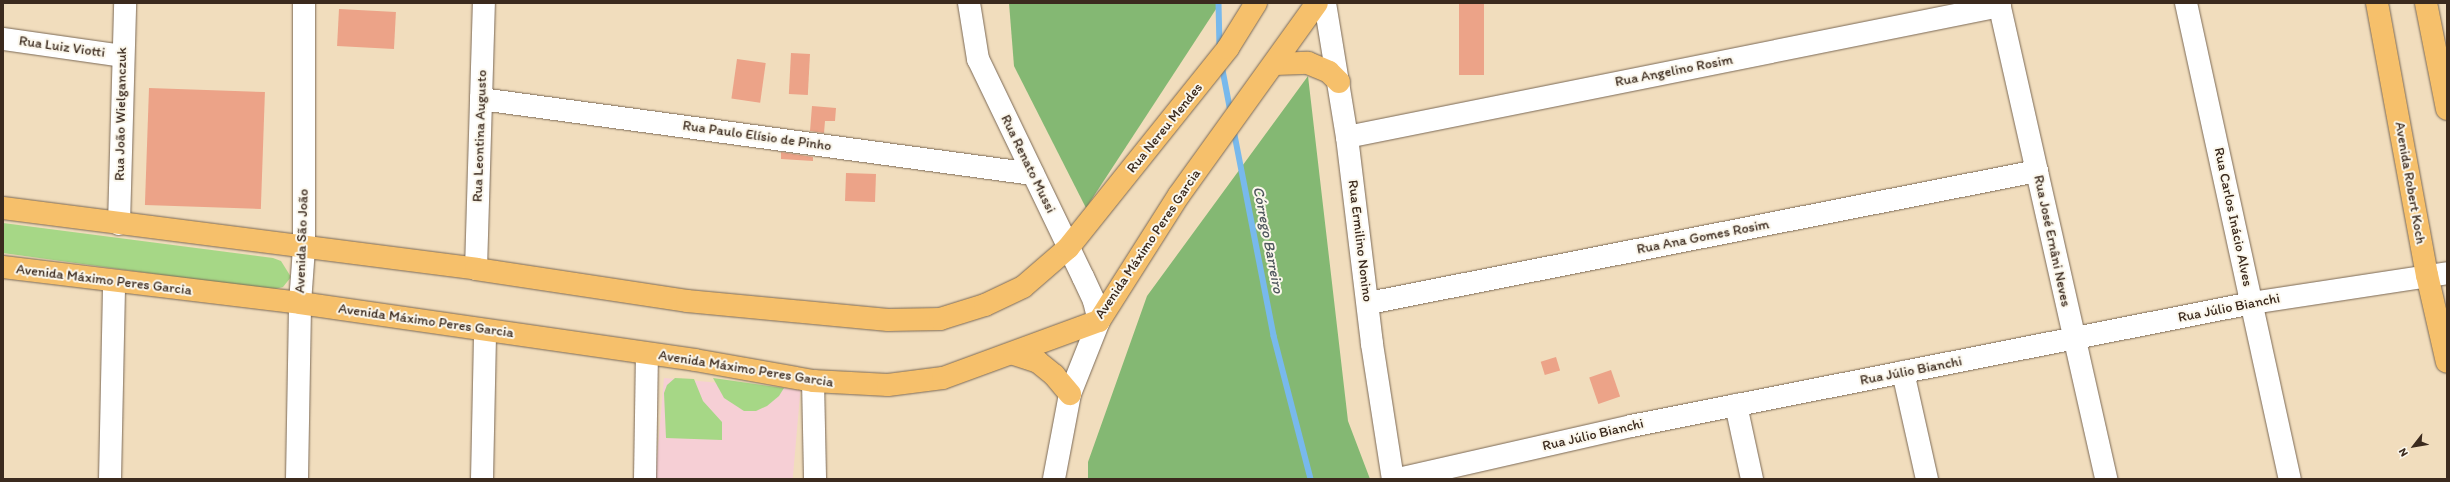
<!DOCTYPE html>
<meta charset="utf-8">
<style>
body{margin:0}
#map{position:relative;width:2450px;height:482px;overflow:hidden;background:#f1ddbd;font-family:Itim,sans-serif}
div>[style]{position:absolute}
.built>*{inset:0;background:#f6cfd5;transform-origin:0 0}
.green>*{inset:0;background:#a6d786}
.forest>*{inset:0;background:#84b873}
.stream>*{height:5.5px;margin:-2.75px;padding:0 2.75px;transform-origin:2.75px;border-radius:2.75px;background:#78b9ec}
.building>*{inset:0;background:#eca388;transform-origin:0 0}
.roads{filter:drop-shadow(0 0 1px #7b6956) drop-shadow(0 0 1px #7b6956)}
.minor>*{height:22px;margin:-11px;padding:0 11px;transform-origin:11px;border-radius:11px;background:#fff}
.major>*{height:22px;margin:-11px;padding:0 11px;transform-origin:11px;border-radius:11px;background:#f6c06b}
span{translate:-50% -50%;white-space:nowrap;text-align:center;line-height:1.15;-webkit-text-stroke:4px #fbf7ec;paint-order:stroke}
.street-label{font-size:14px;color:#3b2a1e}
.water-label{font-size:15px;color:#4d555c;font-style:italic}
.frame{position:absolute;inset:0;border:4px solid #3b2a1e;pointer-events:none}
.north{position:absolute;left:2394px;top:426px;width:40px;height:40px;-webkit-text-stroke:3px #fbf7ec;paint-order:stroke;rotate:239deg;font-size:11px;font-weight:700;line-height:16px;text-align:center;color:#3b2a1e}
.north::after{content:'';display:block;margin:auto;width:14px;height:18px;background:#3b2a1e;clip-path:polygon(50% 0,100% 100%,50% 72%,0 100%)}
</style>
<div id="map">
<div class="built">
<div style="left:664px;top:378px;width:137px;height:101px;rotate:5deg"></div>
</div>
<div class="green">
<div style="clip-path:polygon(3px 223px,273px 258px,281px 261px,291px 277px,283px 287px,271px 290px,3px 253px)"></div>
<div style="clip-path:polygon(675px 378px,694px 379px,703px 401px,722px 422px,722px 440px,666px 438px,664px 393px,667px 385px)"></div>
<div style="clip-path:polygon(713px 378px,784px 388px,779px 396px,767px 406px,756px 411px,744px 411px,724px 398px)"></div>
</div>
<div class="forest">
<div style="clip-path:polygon(1009px 3px,1220px 3px,1086px 208px,1014px 66px)"></div>
<div style="clip-path:polygon(1308px 76px,1348px 421px,1370px 479px,1088px 479px,1088px 462px,1147px 296px)"></div>
</div>
<div class="stream">
<div style="left:1219px;top:3px;width:44px;rotate:88.7deg"></div>
<div style="left:1222px;top:65px;width:48px;rotate:79.2deg"></div>
<div style="left:1234px;top:130px;width:210px;rotate:79deg"></div>
<div style="left:1274px;top:336px;width:148px;rotate:75.5deg"></div>
</div>
<div class="building">
<div style="left:1459px;top:3px;width:25px;height:72px"></div>
<div style="left:339px;top:9px;width:57px;height:37px;rotate:3deg"></div>
<div style="left:791px;top:53px;width:19px;height:41px;rotate:3deg"></div>
<div style="left:737px;top:59px;width:29px;height:40px;rotate:8deg"></div>
<div style="left:149px;top:88px;width:116px;height:117px;rotate:2deg"></div>
<div style="clip-path:polygon(812px 106px,836px 108px,835px 121px,825px 121px,824px 133px,810px 131px)"></div>
<div style="clip-path:polygon(781px 152px,813px 157px,813px 161px,781px 159px)"></div>
<div style="left:846px;top:173px;width:30px;height:28px;rotate:2deg"></div>
<div style="left:1556px;top:357px;width:14px;height:16px;rotate:73deg"></div>
<div style="left:1611px;top:370px;width:28px;height:23px;rotate:71deg"></div>
</div>
<div class="roads">
<div class="minor">
<div style="left:969px;top:3px;width:57px;rotate:80.9deg"></div>
<div style="left:978px;top:59px;width:242px;rotate:64.3deg"></div>
<div style="left:1083px;top:277px;width:26px;rotate:65deg"></div>
<div style="left:1094px;top:301px;width:21px;rotate:76deg"></div>
<div style="left:1099px;top:321px;width:79px;rotate:111.7deg"></div>
<div style="left:1070px;top:394px;width:86px;rotate:100.7deg"></div>
<div style="left:1325px;top:3px;width:136px;rotate:80.7deg"></div>
<div style="left:1347px;top:137px;width:209px;rotate:83.1deg"></div>
<div style="left:1372px;top:344px;width:137px;rotate:81.2deg"></div>
<div style="left:1999px;top:3px;width:488px;rotate:77.3deg"></div>
<div style="left:2186px;top:3px;width:487px;rotate:77.7deg"></div>
<div style="left:3px;top:39px;width:120px;rotate:8.1deg"></div>
<div style="left:481px;top:99px;width:557px;rotate:7.74deg"></div>
<div style="left:1347px;top:137px;width:666px;rotate:-11.34deg"></div>
<div style="left:119px;top:224px;width:221px;rotate:-88.4deg"></div>
<div style="left:476px;top:269px;width:266px;rotate:-88.3deg"></div>
<div style="left:1369px;top:303px;width:681px;rotate:-11.18deg"></div>
<div style="left:1903px;top:372px;width:110px;rotate:77.4deg"></div>
<div style="left:813px;top:381px;width:98px;rotate:88.8deg"></div>
<div style="left:1736px;top:405px;width:76px;rotate:77.8deg"></div>
<div style="left:110px;top:479px;width:197px;rotate:-88.8deg"></div>
<div style="left:297px;top:479px;width:176px;rotate:-89deg"></div>
<div style="left:300px;top:303px;width:55px;rotate:-85.8deg"></div>
<div style="left:304px;top:248px;width:245px;rotate:-90deg"></div>
<div style="left:482px;top:479px;width:149px;rotate:-88.8deg"></div>
<div style="left:645px;top:479px;width:125px;rotate:-89.1deg"></div>
<div style="left:1398px;top:479px;width:239px;rotate:-12.8deg"></div>
<div style="left:1631px;top:426px;width:633px;rotate:-11.2deg"></div>
<div style="left:2252px;top:303px;width:197px;rotate:-8.7deg"></div>
</div>
<div class="major">
<div style="left:2377px;top:3px;width:277px;rotate:79.6deg"></div>
<div style="left:2427px;top:275px;width:89px;rotate:77.1deg"></div>
<div style="left:2426px;top:3px;width:108px;rotate:78.8deg"></div>
<div style="left:1275px;top:64px;width:33px;rotate:-2deg"></div>
<div style="left:1308px;top:63px;width:23px;rotate:23deg"></div>
<div style="left:1329px;top:72px;width:14px;rotate:45deg"></div>
<div style="left:3px;top:208px;width:477px;rotate:7.3deg"></div>
<div style="left:476px;top:269px;width:213px;rotate:8.6deg"></div>
<div style="left:687px;top:301px;width:202px;rotate:5.4deg"></div>
<div style="left:888px;top:320px;width:52px;rotate:-1.1deg"></div>
<div style="left:940px;top:319px;width:47px;rotate:-17.3deg"></div>
<div style="left:985px;top:305px;width:42px;rotate:-25.3deg"></div>
<div style="left:1023px;top:287px;width:60px;rotate:-40.9deg"></div>
<div style="left:1068px;top:248px;width:256px;rotate:-51.3deg"></div>
<div style="left:1228px;top:48px;width:53px;rotate:-58.1deg"></div>
<div style="left:3px;top:267px;width:299px;rotate:6.9deg"></div>
<div style="left:300px;top:303px;width:399px;rotate:8.2deg"></div>
<div style="left:695px;top:360px;width:120px;rotate:10.1deg"></div>
<div style="left:813px;top:381px;width:75px;rotate:3.1deg"></div>
<div style="left:888px;top:385px;width:55px;rotate:-7.3deg"></div>
<div style="left:943px;top:378px;width:166px;rotate:-20.1deg"></div>
<div style="left:1099px;top:321px;width:149px;rotate:-57.6deg"></div>
<div style="left:1179px;top:195px;width:236px;rotate:-54.3deg"></div>
<div style="left:1014px;top:354px;width:25px;rotate:18deg"></div>
<div style="left:1038px;top:362px;width:21px;rotate:39deg"></div>
<div style="left:1054px;top:375px;width:25px;rotate:50deg"></div>
</div>
</div>
<div class="street-label">
<span style="left:62px;top:47px;rotate:8deg">Rua Luiz Viotti</span>
<span style="left:1674px;top:71px;rotate:-11deg">Rua Angelino Rosim</span>
<span style="left:121px;top:114px;rotate:-89deg">Rua João Wielganczuk</span>
<span style="left:1165px;top:128px;rotate:-51deg">Rua Nereu Mendes</span>
<span style="left:480px;top:136px;rotate:-88deg">Rua Leontina Augusto</span>
<span style="left:757px;top:136px;rotate:8deg">Rua Paulo Elísio de Pinho</span>
<span style="left:1028px;top:164px;rotate:64deg">Rua Renato Mussi</span>
<span style="left:2410px;top:183px;rotate:80deg">Avenida Robert Koch</span>
<span style="left:2233px;top:217px;rotate:78deg">Rua Carlos Inácio Alves</span>
<span style="left:1703px;top:237px;rotate:-11deg">Rua Ana Gomes Rosim</span>
<span style="left:302px;top:241px;rotate:-88deg">Avenida São João</span>
<span style="left:1360px;top:241px;rotate:83deg">Rua Ermilino Nonino</span>
<span style="left:2052px;top:241px;rotate:78deg">Rua José Ernâni Neves</span>
<span style="left:1148px;top:244px;rotate:-56deg">Avenida Máximo Peres Garcia</span>
<span style="left:104px;top:280px;rotate:7deg">Avenida Máximo Peres Garcia</span>
<span style="left:2229px;top:308px;rotate:-11deg">Rua Júlio Bianchi</span>
<span style="left:426px;top:321px;rotate:8deg">Avenida Máximo Peres Garcia</span>
<span style="left:746px;top:369px;rotate:9deg">Avenida Máximo Peres Garcia</span>
<span style="left:1911px;top:371px;rotate:-11deg">Rua Júlio Bianchi</span>
<span style="left:1593px;top:435px;rotate:-13deg">Rua Júlio Bianchi</span>
</div>
<div class="water-label">
<span style="left:1268px;top:240px;rotate:79deg">Córrego Barreiro</span>
</div>
<div class="frame"></div>
<div class="north">N</div>
</div>
